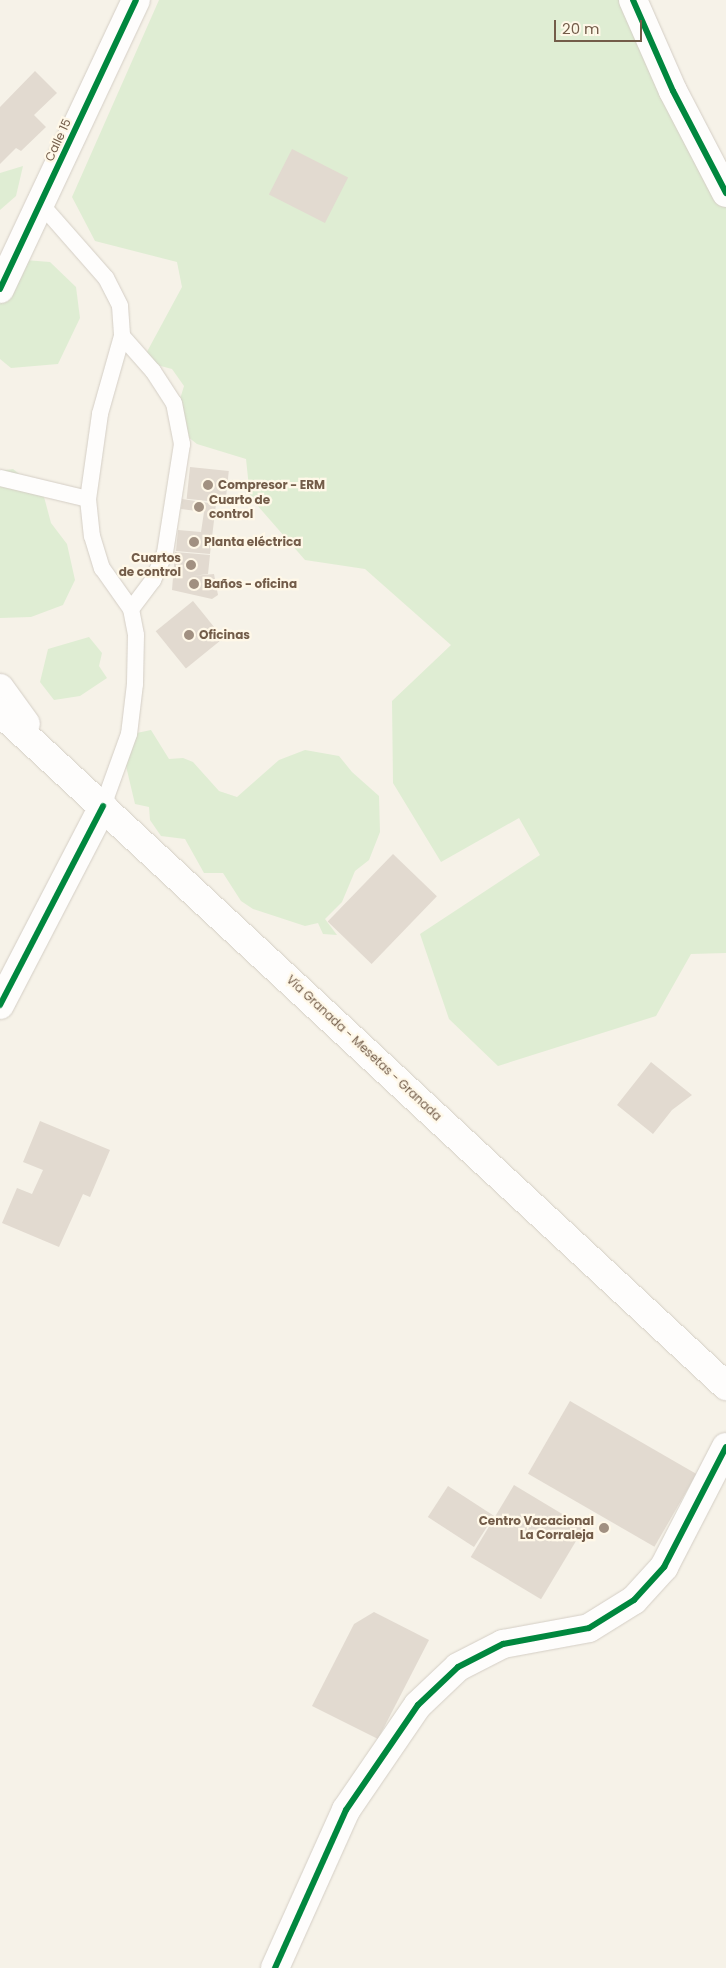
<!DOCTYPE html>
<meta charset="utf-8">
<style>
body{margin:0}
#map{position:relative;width:726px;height:1968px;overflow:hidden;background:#f6f2e8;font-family:Poppins,sans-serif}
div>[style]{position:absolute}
.green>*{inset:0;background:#dfedd3}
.building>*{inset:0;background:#e2dad0;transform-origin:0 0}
.roads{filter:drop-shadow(0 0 1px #d4cec5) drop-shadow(0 0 1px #d4cec5)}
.lane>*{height:16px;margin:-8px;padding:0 8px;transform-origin:8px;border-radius:8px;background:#fefdfc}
.street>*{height:28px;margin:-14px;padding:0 14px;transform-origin:14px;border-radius:14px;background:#fefdfc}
.secondary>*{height:28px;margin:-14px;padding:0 14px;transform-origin:14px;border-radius:14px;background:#fefdfc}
.cycleway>*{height:6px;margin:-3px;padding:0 3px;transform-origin:3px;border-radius:3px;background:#00873e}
.dots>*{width:14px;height:14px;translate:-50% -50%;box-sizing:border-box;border:2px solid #fff8e8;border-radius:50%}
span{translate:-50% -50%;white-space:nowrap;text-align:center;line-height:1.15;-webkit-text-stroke:4.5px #fff8e8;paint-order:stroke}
.street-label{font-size:12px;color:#735c49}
.poi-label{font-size:12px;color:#735c49;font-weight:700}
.left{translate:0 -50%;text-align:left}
.right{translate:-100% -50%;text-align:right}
.scale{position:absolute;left:554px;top:20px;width:88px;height:22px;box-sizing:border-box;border:2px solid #735c49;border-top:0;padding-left:6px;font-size:15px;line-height:18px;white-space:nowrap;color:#735c49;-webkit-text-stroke:4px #fff8e8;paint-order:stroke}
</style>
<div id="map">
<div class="green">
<div style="clip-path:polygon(159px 0,637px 0,726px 191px,726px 953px,691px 954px,656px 1016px,498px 1066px,449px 1019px,420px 934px,540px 855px,519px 818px,441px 862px,393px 783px,392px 701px,451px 645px,365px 569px,305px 560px,250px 497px,246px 459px,197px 444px,183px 433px,177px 409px,184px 386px,172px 369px,142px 361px,182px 287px,177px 262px,95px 241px,72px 197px)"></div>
<div style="clip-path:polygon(23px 166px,16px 196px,0 210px,0 173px)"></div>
<div style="clip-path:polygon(12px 259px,50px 262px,76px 287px,80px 318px,58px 364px,11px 368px,0 359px,0 267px)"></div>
<div style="clip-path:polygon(13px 469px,43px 493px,51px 523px,67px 544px,75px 580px,63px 605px,31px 617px,0 618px,0 471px)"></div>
<div style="clip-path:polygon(89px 637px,102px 653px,99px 666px,107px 678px,80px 696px,54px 700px,40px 682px,48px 649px)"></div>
<div style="clip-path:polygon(151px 730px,169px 759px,183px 758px,193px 762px,219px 791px,237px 797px,279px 760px,305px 750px,339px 756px,352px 772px,379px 796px,380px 832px,369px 860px,355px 871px,342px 902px,325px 919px,337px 935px,323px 934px,318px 923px,305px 926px,253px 909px,241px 901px,223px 873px,204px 873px,185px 839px,161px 836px,150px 820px,149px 807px,135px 804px,126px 766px,132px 734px)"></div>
</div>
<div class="building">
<div style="clip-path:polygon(35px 71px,57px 93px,34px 115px,46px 127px,21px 151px,16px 148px,0 164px,0 107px)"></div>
<div style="left:292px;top:149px;width:63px;height:51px;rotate:27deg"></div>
<div style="left:190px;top:467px;width:39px;height:32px;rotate:6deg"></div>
<div style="clip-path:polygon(182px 499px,216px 504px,210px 554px,176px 551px,178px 530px,201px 532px,204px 512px,181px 509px)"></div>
<div style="clip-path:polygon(175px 552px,210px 555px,208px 574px,193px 576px,214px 574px,218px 595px,212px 599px,172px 590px)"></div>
<div style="left:193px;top:601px;width:48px;height:48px;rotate:51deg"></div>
<div style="left:393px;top:854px;width:61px;height:94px;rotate:44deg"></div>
<div style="clip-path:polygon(651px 1062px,692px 1095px,672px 1110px,653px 1134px,617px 1105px)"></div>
<div style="clip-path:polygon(40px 1121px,110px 1150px,90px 1197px,83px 1194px,59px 1247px,2px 1223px,17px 1188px,32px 1194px,43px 1170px,23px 1162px)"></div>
<div style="left:570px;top:1401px;width:146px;height:84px;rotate:30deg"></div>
<div style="left:514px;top:1485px;width:82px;height:84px;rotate:31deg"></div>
<div style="left:448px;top:1486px;width:55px;height:37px;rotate:33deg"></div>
<div style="clip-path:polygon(374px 1612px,429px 1640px,378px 1739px,312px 1706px,354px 1624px)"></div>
</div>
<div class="roads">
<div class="lane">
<div style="left:40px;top:203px;width:100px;rotate:48.7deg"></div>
<div style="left:106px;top:278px;width:31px;rotate:63deg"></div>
<div style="left:120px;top:306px;width:30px;rotate:86deg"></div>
<div style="left:122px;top:336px;width:81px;rotate:105.8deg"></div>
<div style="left:100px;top:414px;width:86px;rotate:98deg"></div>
<div style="left:88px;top:499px;width:37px;rotate:84deg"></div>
<div style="left:92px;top:536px;width:34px;rotate:73deg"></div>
<div style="left:102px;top:568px;width:50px;rotate:54.7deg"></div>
<div style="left:131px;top:609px;width:26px;rotate:79deg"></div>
<div style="left:136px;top:635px;width:49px;rotate:91.2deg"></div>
<div style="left:135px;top:684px;width:50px;rotate:96.8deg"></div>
<div style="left:129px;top:734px;width:77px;rotate:109.9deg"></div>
<div style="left:122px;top:336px;width:47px;rotate:48.5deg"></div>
<div style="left:153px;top:371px;width:38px;rotate:57deg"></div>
<div style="left:174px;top:403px;width:42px;rotate:79deg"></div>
<div style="left:182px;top:444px;width:110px;rotate:98.9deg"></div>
<div style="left:165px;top:553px;width:30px;rotate:114deg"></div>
<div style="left:153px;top:580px;width:36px;rotate:127deg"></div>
<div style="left:0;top:478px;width:90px;rotate:13.4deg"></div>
</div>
<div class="street">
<div style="left:633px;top:0;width:99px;rotate:66.3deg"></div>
<div style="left:673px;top:91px;width:115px;rotate:62.5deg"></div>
<div style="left:0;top:1005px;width:224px;rotate:-62.6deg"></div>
<div style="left:275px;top:1968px;width:173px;rotate:-65.8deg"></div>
<div style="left:346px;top:1810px;width:127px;rotate:-55.6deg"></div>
<div style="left:418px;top:1705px;width:55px;rotate:-43.5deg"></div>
<div style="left:458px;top:1667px;width:51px;rotate:-27.1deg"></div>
<div style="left:503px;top:1644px;width:87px;rotate:-10.5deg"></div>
<div style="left:589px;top:1628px;width:53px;rotate:-31.9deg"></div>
<div style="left:634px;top:1600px;width:45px;rotate:-47.7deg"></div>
<div style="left:664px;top:1567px;width:135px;rotate:-62.7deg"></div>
</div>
<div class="secondary">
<div style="left:0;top:289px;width:319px;rotate:-64.8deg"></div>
<div style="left:0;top:688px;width:44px;rotate:54.2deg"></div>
<div style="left:0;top:712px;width:991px;rotate:42.87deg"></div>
</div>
</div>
<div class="cycleway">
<div style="left:633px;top:0;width:99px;rotate:66.3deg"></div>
<div style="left:673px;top:91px;width:115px;rotate:62.5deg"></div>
<div style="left:0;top:289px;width:319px;rotate:-64.8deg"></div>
<div style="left:0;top:1005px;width:224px;rotate:-62.6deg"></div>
<div style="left:275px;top:1968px;width:173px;rotate:-65.8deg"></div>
<div style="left:346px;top:1810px;width:127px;rotate:-55.6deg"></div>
<div style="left:418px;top:1705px;width:55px;rotate:-43.5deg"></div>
<div style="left:458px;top:1667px;width:51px;rotate:-27.1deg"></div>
<div style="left:503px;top:1644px;width:87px;rotate:-10.5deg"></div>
<div style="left:589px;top:1628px;width:53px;rotate:-31.9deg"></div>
<div style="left:634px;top:1600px;width:45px;rotate:-47.7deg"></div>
<div style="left:664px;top:1567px;width:135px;rotate:-62.7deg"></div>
</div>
<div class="dots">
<div style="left:208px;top:485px;background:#a19081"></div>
<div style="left:199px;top:507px;background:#a19081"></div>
<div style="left:194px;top:542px;background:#a19081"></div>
<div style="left:191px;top:565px;background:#a19081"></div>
<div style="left:194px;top:584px;background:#a19081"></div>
<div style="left:189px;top:635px;background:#a19081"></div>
<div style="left:604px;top:1528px;background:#a19081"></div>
</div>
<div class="street-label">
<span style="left:58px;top:140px;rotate:-65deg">Calle 15</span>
<span style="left:364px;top:1048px;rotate:43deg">Vía Granada - Mesetas - Granada</span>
</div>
<div class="poi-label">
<span class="left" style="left:218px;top:485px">Compresor - ERM</span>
<span class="left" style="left:209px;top:507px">Cuarto de<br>control</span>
<span class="left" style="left:204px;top:542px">Planta eléctrica</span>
<span class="right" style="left:181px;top:565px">Cuartos<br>de control</span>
<span class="left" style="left:204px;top:584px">Baños - oficina</span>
<span class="left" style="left:199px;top:635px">Oficinas</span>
<span class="right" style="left:594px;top:1528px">Centro Vacacional<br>La Corraleja</span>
</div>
<div class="scale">20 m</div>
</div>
